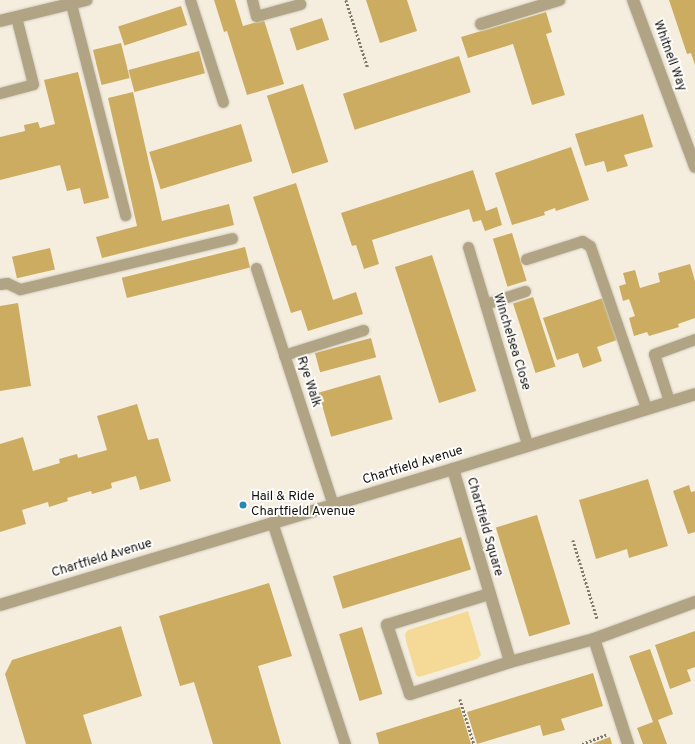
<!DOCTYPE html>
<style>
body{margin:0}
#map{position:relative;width:695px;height:744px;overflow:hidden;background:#f5eedf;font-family:Overpass,sans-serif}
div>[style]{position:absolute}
.green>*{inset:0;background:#f5d997}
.building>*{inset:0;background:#cbac61;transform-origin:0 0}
.path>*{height:2.5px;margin-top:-1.25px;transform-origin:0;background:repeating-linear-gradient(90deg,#7d796f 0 2px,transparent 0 4px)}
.roads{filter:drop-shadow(0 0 1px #d1cbbd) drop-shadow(0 0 1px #d1cbbd)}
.lane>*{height:11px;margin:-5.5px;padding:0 5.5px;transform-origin:5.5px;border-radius:5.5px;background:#b1a485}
.street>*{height:12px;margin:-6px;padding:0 6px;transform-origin:6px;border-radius:6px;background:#b1a485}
.dots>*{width:11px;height:11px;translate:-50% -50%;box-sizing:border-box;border:2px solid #fff;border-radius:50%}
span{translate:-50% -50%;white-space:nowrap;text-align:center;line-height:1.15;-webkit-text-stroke:3.5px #fff;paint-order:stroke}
.street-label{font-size:13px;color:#15120d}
.poi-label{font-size:13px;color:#15120d}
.left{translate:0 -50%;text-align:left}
</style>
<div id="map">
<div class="green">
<div style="clip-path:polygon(468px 611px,481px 655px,477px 659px,419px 677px,416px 675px,406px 641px,405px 634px,408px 630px)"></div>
</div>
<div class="building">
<div style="clip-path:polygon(214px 0,235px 0,243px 26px,264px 20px,284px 84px,247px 95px,227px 31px,224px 32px)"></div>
<div style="clip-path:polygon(366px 0,407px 0,417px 31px,380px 43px)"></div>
<div style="clip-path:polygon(669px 0,695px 0,695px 65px,691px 53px,687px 54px)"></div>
<div style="left:181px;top:6px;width:20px;height:66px;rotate:72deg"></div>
<div style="clip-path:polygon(546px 12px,552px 32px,546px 34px,565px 95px,532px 105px,513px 44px,468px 58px,461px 37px)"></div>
<div style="left:322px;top:18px;width:23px;height:34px;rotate:72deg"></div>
<div style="left:121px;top:43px;width:36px;height:29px;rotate:76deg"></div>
<div style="left:199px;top:51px;width:23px;height:73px;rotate:75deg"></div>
<div style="left:459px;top:56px;width:38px;height:122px;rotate:72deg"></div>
<div style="clip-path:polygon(78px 72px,109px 198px,84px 204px,80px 188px,67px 191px,60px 165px,0 180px,0 137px,25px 131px,24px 125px,38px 122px,40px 128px,55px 124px,44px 80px)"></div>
<div style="left:303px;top:84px;width:82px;height:38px;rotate:72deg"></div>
<div style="clip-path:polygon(133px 92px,162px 221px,229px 204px,234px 225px,102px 258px,96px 237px,137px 226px,108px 98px)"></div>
<div style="clip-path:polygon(643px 114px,653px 147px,624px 155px,628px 166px,607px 172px,604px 161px,585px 166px,575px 134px)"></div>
<div style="left:241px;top:124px;width:39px;height:96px;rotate:73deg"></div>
<div style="clip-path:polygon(571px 147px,589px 200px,556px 211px,555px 208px,544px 212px,545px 215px,512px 225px,495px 173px)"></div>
<div style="clip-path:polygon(473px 170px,486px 211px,497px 207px,502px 225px,485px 231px,481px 220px,473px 222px,469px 209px,372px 240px,379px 264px,364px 269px,356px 245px,352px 246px,341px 213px)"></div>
<div style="clip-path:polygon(296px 183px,333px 300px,356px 292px,363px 314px,308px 331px,301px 310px,291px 313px,253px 197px)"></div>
<div style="left:512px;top:233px;width:50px;height:20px;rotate:73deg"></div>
<div style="left:245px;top:247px;width:21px;height:127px;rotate:76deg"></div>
<div style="left:50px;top:248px;width:22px;height:39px;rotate:77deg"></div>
<div style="left:432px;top:255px;width:143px;height:39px;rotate:72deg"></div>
<div style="clip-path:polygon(690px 264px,695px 281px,695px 318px,678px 324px,679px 327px,649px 336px,647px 332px,634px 336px,629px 318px,635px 316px,629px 299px,623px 301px,619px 286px,626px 284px,623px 273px,635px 270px,640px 288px,660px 282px,658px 273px)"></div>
<div style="left:533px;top:297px;width:73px;height:21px;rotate:72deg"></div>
<div style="clip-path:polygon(603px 298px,617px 340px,597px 347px,602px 361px,583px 368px,578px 353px,557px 360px,543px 318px)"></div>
<div style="clip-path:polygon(18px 303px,31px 386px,0 391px,0 306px)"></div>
<div style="left:371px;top:338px;width:20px;height:58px;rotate:75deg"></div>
<div style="left:380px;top:375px;width:46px;height:64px;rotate:74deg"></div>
<div style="clip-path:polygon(137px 404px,148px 440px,158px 438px,171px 481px,140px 490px,136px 476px,111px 483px,112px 488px,92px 494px,91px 491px,67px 498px,68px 501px,49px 507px,48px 502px,22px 510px,26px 524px,0 532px,0 444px,23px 437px,33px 471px,60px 463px,59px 459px,77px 454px,78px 458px,107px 450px,97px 416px)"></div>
<div style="clip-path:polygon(648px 479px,668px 546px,629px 558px,627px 549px,596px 559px,579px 500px)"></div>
<div style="clip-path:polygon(689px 485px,691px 492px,695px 491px,695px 532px,688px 534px,673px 491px)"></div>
<div style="left:537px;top:515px;width:114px;height:43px;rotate:73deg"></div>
<div style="left:461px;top:537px;width:34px;height:134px;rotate:73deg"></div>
<div style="clip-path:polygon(269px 583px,292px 656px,258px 666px,281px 744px,213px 744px,194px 682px,180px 686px,159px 616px)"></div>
<div style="clip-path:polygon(121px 626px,142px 696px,83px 715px,92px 744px,26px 744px,5px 674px,12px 660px)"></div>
<div style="left:362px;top:627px;width:70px;height:24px;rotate:73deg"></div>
<div style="clip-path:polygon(695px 631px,695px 667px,687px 670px,691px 681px,670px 689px,655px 645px)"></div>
<div style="clip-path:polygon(650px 649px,673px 714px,658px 720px,667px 744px,643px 744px,637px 728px,653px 722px,629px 656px)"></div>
<div style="clip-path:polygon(593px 673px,603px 706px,561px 719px,565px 730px,543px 736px,540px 725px,477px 744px,467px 712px)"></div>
<div style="clip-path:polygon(460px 707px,471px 744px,379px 744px,376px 733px)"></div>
<div style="clip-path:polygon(610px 737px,612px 744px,592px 744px)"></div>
</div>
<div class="path">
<div style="left:346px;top:0;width:71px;rotate:72.1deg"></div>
<div style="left:573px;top:540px;width:82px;rotate:72.9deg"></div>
<div style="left:460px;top:699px;width:47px;rotate:72.7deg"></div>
<div style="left:582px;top:744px;width:26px;rotate:-21deg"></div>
</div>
<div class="roads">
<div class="lane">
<div style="left:190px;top:0;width:107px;rotate:72.1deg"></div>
<div style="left:252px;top:0;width:16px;rotate:76deg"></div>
<div style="left:256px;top:16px;width:46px;rotate:-15.3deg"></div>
<div style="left:71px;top:4px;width:218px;rotate:75.6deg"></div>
<div style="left:0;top:93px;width:34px;rotate:-15deg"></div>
<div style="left:33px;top:84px;width:69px;rotate:-104.2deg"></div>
<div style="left:468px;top:247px;width:206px;rotate:73.3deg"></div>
<div style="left:526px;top:259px;width:59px;rotate:-17.8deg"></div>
<div style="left:582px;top:241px;width:9px;rotate:32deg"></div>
<div style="left:590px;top:246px;width:171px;rotate:70.9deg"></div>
<div style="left:256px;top:268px;width:249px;rotate:72deg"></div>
<div style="left:0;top:284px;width:7px;rotate:-8deg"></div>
<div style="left:7px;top:283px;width:14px;rotate:25deg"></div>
<div style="left:20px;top:289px;width:218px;rotate:-13.5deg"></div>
<div style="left:485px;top:304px;width:42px;rotate:-18deg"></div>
<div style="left:284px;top:355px;width:83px;rotate:-17.6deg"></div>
<div style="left:669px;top:401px;width:49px;rotate:-107.7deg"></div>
<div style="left:654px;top:354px;width:44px;rotate:-20.1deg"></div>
<div style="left:272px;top:522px;width:234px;rotate:71.8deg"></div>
</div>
<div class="street">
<div style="left:633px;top:0;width:178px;rotate:69.6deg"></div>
<div style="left:0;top:21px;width:89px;rotate:-13.7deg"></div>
<div style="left:481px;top:24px;width:82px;rotate:-17.1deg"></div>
<div style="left:453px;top:469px;width:201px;rotate:73.5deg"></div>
<div style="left:510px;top:662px;width:105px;rotate:162.3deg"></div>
<div style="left:410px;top:694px;width:73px;rotate:-108.4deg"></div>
<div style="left:387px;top:625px;width:107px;rotate:-16.9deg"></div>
<div style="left:0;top:605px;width:473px;rotate:-16.7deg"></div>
<div style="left:453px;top:469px;width:253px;rotate:-17.2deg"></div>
<div style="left:510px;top:662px;width:87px;rotate:-15.3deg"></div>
<div style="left:628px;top:744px;width:110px;rotate:-107.9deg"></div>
<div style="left:594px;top:639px;width:108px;rotate:-20.1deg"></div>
</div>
</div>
<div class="dots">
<div style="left:243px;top:505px;background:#2689b3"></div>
</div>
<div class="street-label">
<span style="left:669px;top:56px;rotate:70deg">Whitnell Way</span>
<span style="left:511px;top:342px;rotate:73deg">Winchelsea Close</span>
<span style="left:308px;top:382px;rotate:72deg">Rye Walk</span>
<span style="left:413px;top:466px;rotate:-17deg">Chartfield Avenue</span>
<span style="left:484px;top:527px;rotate:74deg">Chartfield Square</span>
<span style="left:102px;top:559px;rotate:-17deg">Chartfield Avenue</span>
</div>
<div class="poi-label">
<span class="left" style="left:251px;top:505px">Hail &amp; Ride<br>Chartfield Avenue</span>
</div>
</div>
